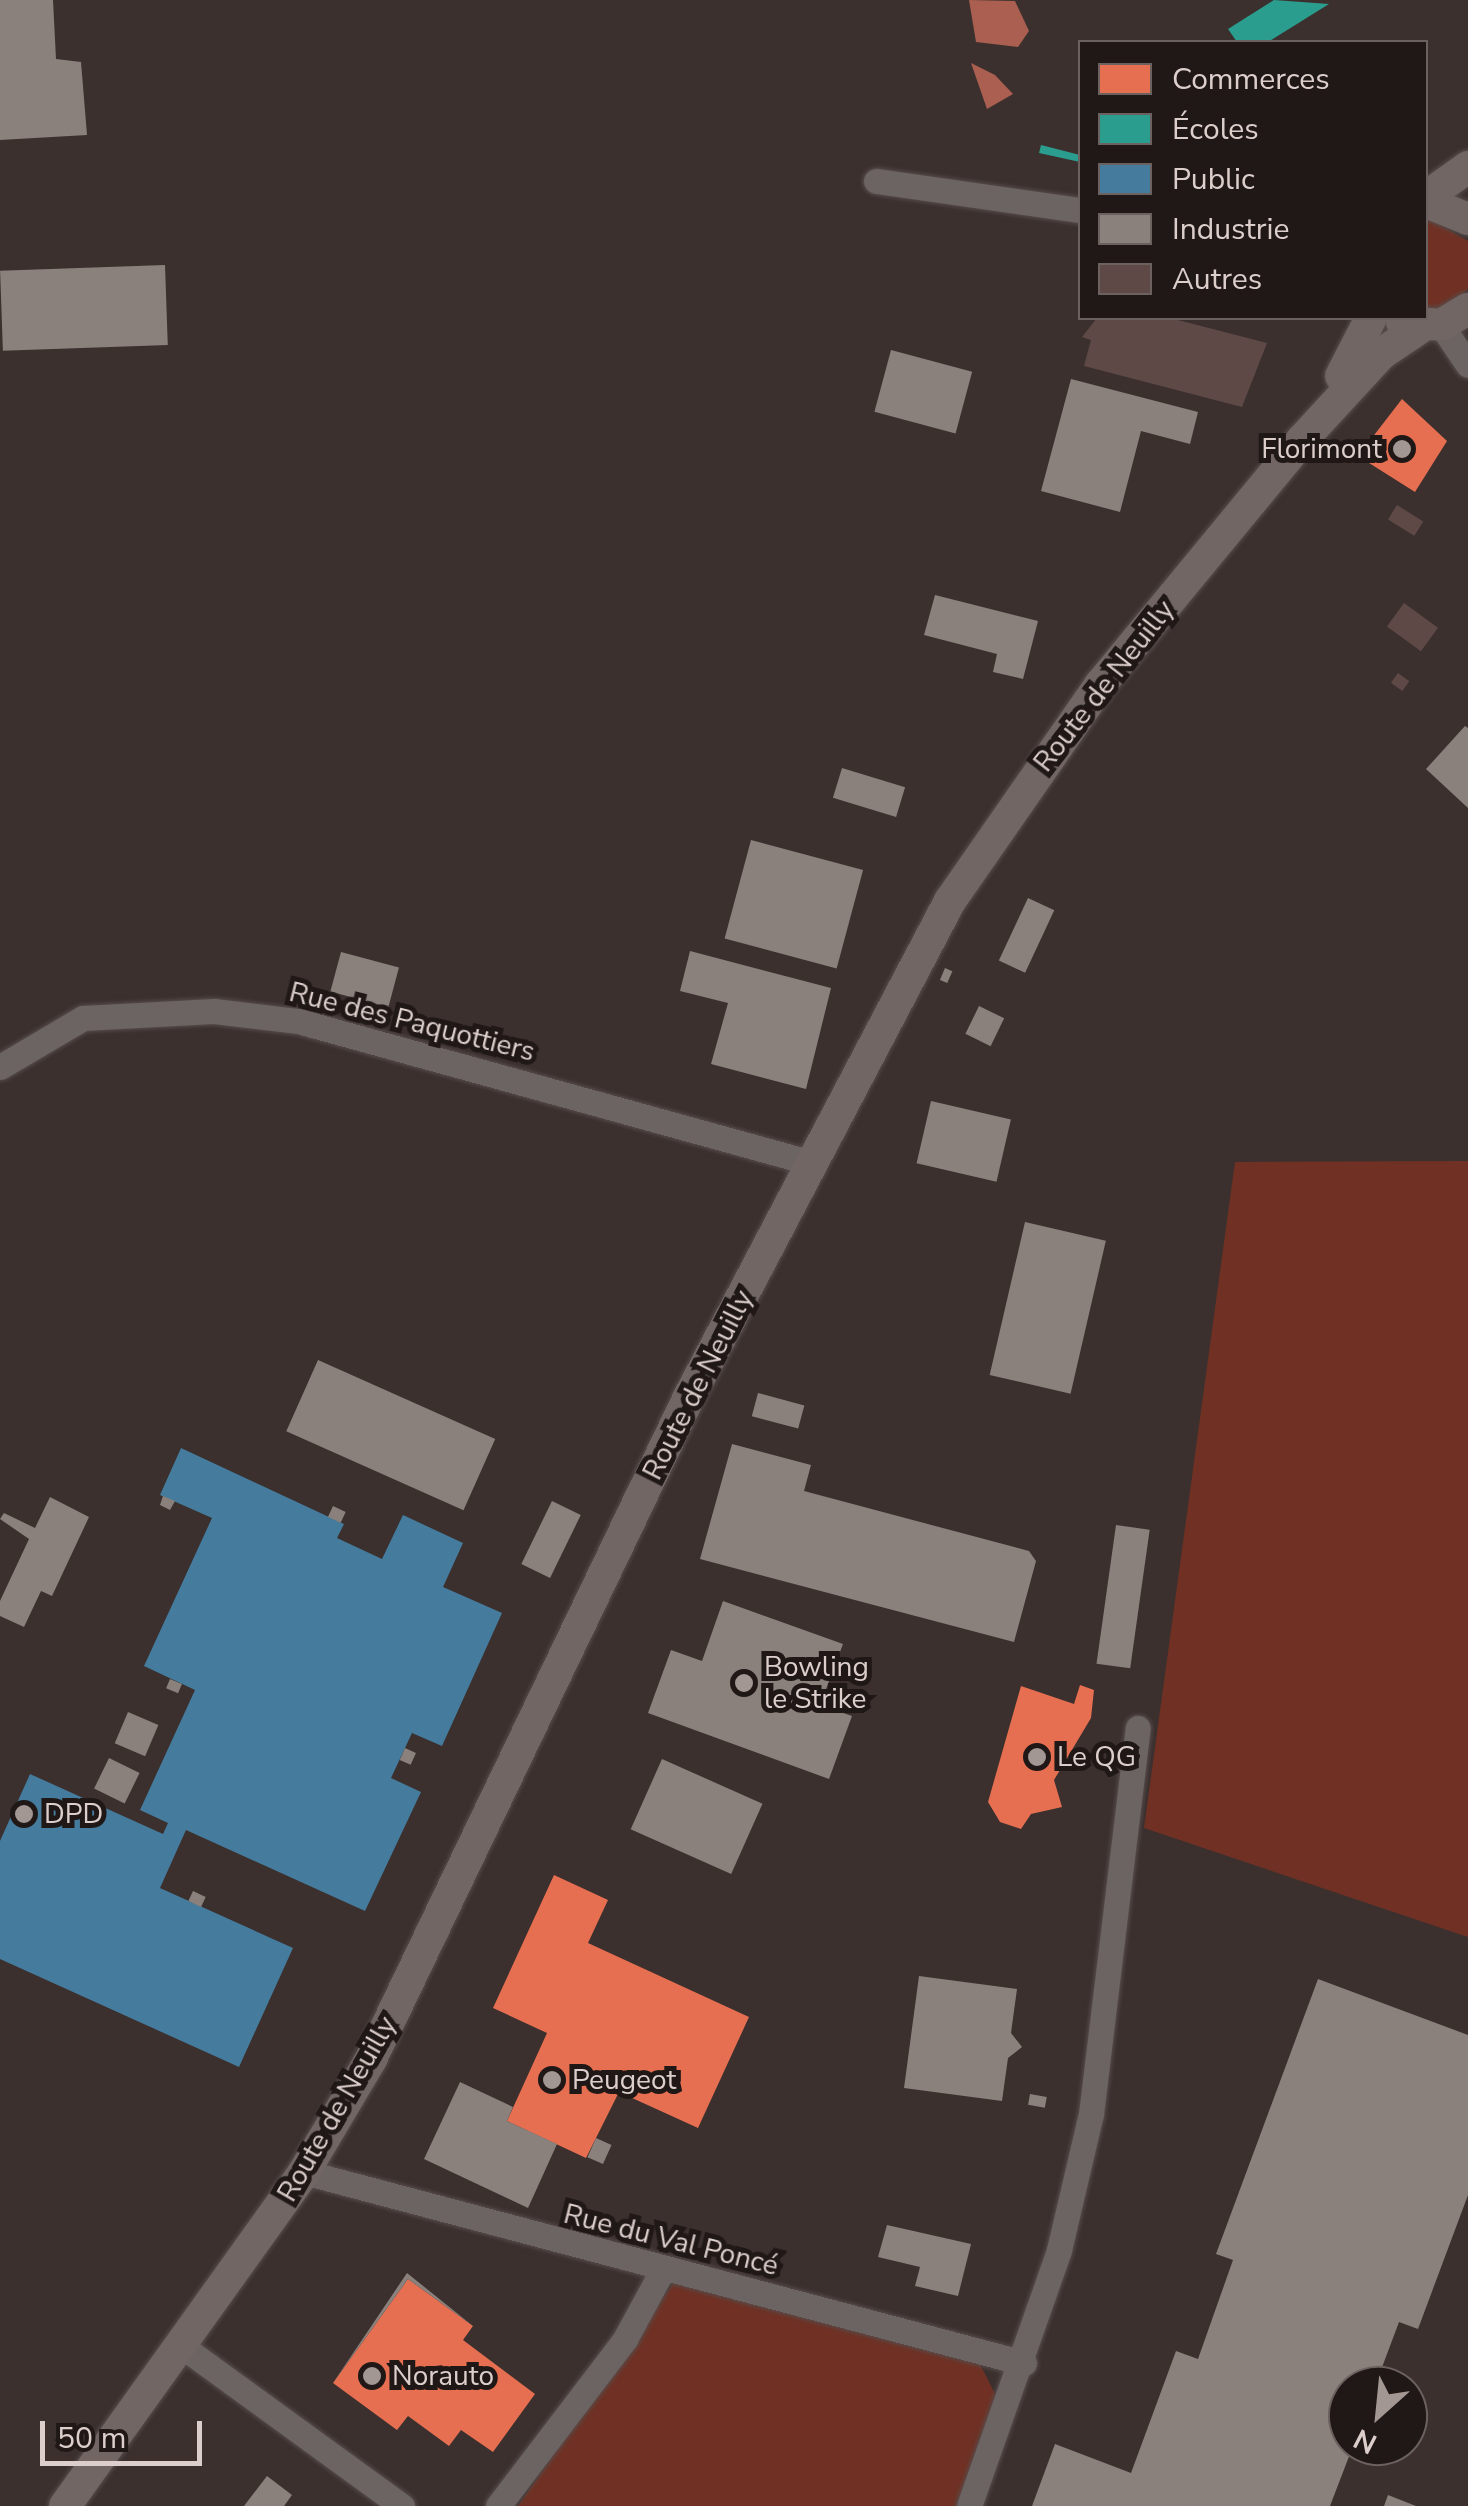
<!DOCTYPE html>
<meta charset="utf-8">
<style>
body{margin:0}
#map{position:relative;width:1468px;height:2506px;overflow:hidden;background:#3b302e;font-family:"Nunito Sans",sans-serif}
div>[style]{position:absolute}
.green>*{inset:0;background:#703124}
.water>*{inset:0;background:#aa5f50}
.shops>*{inset:0;background:#e76f51}
.schools>*{inset:0;background:#2a9d8f}
.public>*{inset:0;background:#457b9d}
.industry>*{inset:0;background:#8a817c;transform-origin:0 0}
.building>*{inset:0;background:#5e4946;transform-origin:0 0}
.roads{filter:drop-shadow(0 0 2px #564c4b) drop-shadow(0 0 2px #564c4b)}
.minor>*{height:25px;margin:-12.5px;padding:0 12.5px;transform-origin:12.5px;border-radius:12.5px;background:#6b6462}
.secondary>*{height:32px;margin:-16px;padding:0 16px;transform-origin:16px;border-radius:16px;background:#716663}
.dots>*{width:28px;height:28px;translate:-50% -50%;box-sizing:border-box;border:5px solid #201816;border-radius:50%}
span{translate:-50% -50%;white-space:nowrap;text-align:center;line-height:1.15;-webkit-text-stroke:10px #201816;paint-order:stroke}
.poi-label{font-size:28px;color:#dbcecb}
.right{translate:-100% -50%;text-align:right}
.left{translate:0 -50%;text-align:left}
.street-label{font-size:28px;color:#dbcecb}
.legend{position:absolute;left:1078px;top:40px;width:350px;height:280px;box-sizing:border-box;background:#201816;border:2px solid #6b615e;margin:0;padding:12px 18px;list-style:none;font-size:30px;color:#dbcecb}
.legend li{display:flex;align-items:center;gap:20px;height:50px}
.legend b{width:50px;border:2px solid #6b615e}
.north{position:absolute;left:1328px;top:2366px;width:100px;height:100px;box-sizing:border-box;background:#201816;border:2px solid #6b615e;border-radius:50%;rotate:207deg;font-size:28px;font-weight:700;line-height:40px;text-align:center;color:#dbcecb}
.north::after{content:'';display:block;margin:auto;width:35px;height:45px;background:#a39794;clip-path:polygon(50% 0,100% 100%,50% 72%,0 100%)}
.scale{position:absolute;left:40px;top:2421px;width:162px;height:45px;box-sizing:border-box;border:5px solid #dbcecb;border-top:0;padding-left:12px;font-size:30px;line-height:35px;white-space:nowrap;color:#dbcecb;-webkit-text-stroke:8px #201816;paint-order:stroke}
</style>
<div id="map">
<div class="green">
<div style="clip-path:polygon(1426px 217px,1468px 241px,1468px 289px,1449px 308px,1426px 313px)"></div>
<div style="clip-path:polygon(1468px 1161px,1468px 1937px,1144px 1828px,1235px 1162px)"></div>
<div style="clip-path:polygon(677px 2278px,979px 2362px,999px 2402px,957px 2506px,518px 2506px)"></div>
</div>
<div class="water">
<div style="clip-path:polygon(969px 0,1015px 1px,1029px 31px,1018px 47px,976px 42px)"></div>
<div style="clip-path:polygon(971px 63px,995px 75px,1013px 94px,987px 109px)"></div>
</div>
<div class="shops">
<div style="clip-path:polygon(1402px 399px,1447px 441px,1415px 492px,1358px 456px)"></div>
<div style="clip-path:polygon(1080px 1685px,1094px 1690px,1091px 1718px,1054px 1780px,1062px 1807px,1031px 1814px,1021px 1829px,1000px 1822px,988px 1802px,1021px 1686px,1074px 1704px)"></div>
<div style="clip-path:polygon(554px 1875px,608px 1900px,588px 1943px,749px 2017px,698px 2128px,619px 2092px,586px 2158px,507px 2121px,547px 2033px,493px 2008px)"></div>
<div style="clip-path:polygon(408px 2279px,473px 2326px,463px 2340px,535px 2394px,493px 2452px,461px 2430px,449px 2446px,408px 2416px,397px 2430px,333px 2383px)"></div>
</div>
<div class="schools">
<div style="clip-path:polygon(1274px 0,1329px 4px,1268px 42px,1237px 42px,1228px 29px)"></div>
<div style="clip-path:polygon(1041px 145px,1080px 155px,1080px 162px,1039px 153px)"></div>
</div>
<div class="public">
<div style="clip-path:polygon(181px 1448px,344px 1524px,337px 1538px,382px 1559px,403px 1515px,463px 1543px,443px 1587px,502px 1613px,442px 1746px,412px 1733px,391px 1778px,421px 1792px,365px 1911px,186px 1830px,160px 1888px,293px 1948px,239px 2067px,0 1959px,0 1841px,30px 1774px,163px 1834px,168px 1823px,140px 1810px,195px 1690px,144px 1666px,212px 1518px,160px 1495px)"></div>
</div>
<div class="industry">
<div style="clip-path:polygon(0 0,53px 0,56px 59px,81px 62px,87px 135px,0 140px)"></div>
<div style="left:165px;top:265px;width:80px;height:165px;rotate:88deg"></div>
<div style="left:891px;top:350px;width:84px;height:64px;rotate:15deg"></div>
<div style="clip-path:polygon(1071px 379px,1198px 412px,1190px 444px,1141px 431px,1120px 512px,1041px 491px)"></div>
<div style="clip-path:polygon(935px 595px,1038px 621px,1023px 679px,993px 672px,997px 654px,924px 635px)"></div>
<div style="clip-path:polygon(1465px 726px,1468px 728px,1468px 808px,1426px 769px)"></div>
<div style="left:842px;top:768px;width:66px;height:31px;rotate:17deg"></div>
<div style="left:751px;top:840px;width:116px;height:102px;rotate:15deg"></div>
<div style="left:1028px;top:898px;width:29px;height:69px;rotate:25deg"></div>
<div style="clip-path:polygon(690px 951px,831px 988px,806px 1089px,711px 1064px,728px 1003px,680px 991px)"></div>
<div style="left:341px;top:952px;width:60px;height:41px;rotate:15deg"></div>
<div style="left:945px;top:968px;width:8px;height:13px;rotate:23deg"></div>
<div style="left:979px;top:1006px;width:28px;height:31px;rotate:26deg"></div>
<div style="left:931px;top:1101px;width:82px;height:64px;rotate:13deg"></div>
<div style="left:1025px;top:1222px;width:83px;height:157px;rotate:13deg"></div>
<div style="left:318px;top:1360px;width:194px;height:78px;rotate:24deg"></div>
<div style="left:758px;top:1393px;width:48px;height:24px;rotate:15deg"></div>
<div style="clip-path:polygon(732px 1444px,811px 1465px,804px 1491px,1029px 1551px,1036px 1561px,1014px 1642px,700px 1559px)"></div>
<div style="clip-path:polygon(163px 1496px,175px 1501px,170px 1510px,160px 1505px)"></div>
<div style="clip-path:polygon(50px 1497px,89px 1517px,52px 1596px,41px 1591px,24px 1627px,0 1616px,0 1601px,29px 1539px,0 1519px,4px 1513px,35px 1528px)"></div>
<div style="left:552px;top:1501px;width:32px;height:70px;rotate:26deg"></div>
<div style="left:333px;top:1506px;width:14px;height:12px;rotate:25deg"></div>
<div style="left:1116px;top:1525px;width:34px;height:140px;rotate:8deg"></div>
<div style="clip-path:polygon(723px 1601px,843px 1644px,820px 1705px,852px 1716px,829px 1779px,648px 1713px,671px 1650px,702px 1661px)"></div>
<div style="left:170px;top:1679px;width:13px;height:10px;rotate:23deg"></div>
<div style="left:128px;top:1712px;width:33px;height:34px;rotate:23deg"></div>
<div style="left:405px;top:1748px;width:12px;height:13px;rotate:24deg"></div>
<div style="left:109px;top:1758px;width:34px;height:34px;rotate:26deg"></div>
<div style="left:662px;top:1759px;width:110px;height:77px;rotate:24deg"></div>
<div style="left:193px;top:1891px;width:14px;height:11px;rotate:25deg"></div>
<div style="clip-path:polygon(919px 1976px,1017px 1989px,1011px 2033px,1022px 2047px,1008px 2058px,1002px 2101px,904px 2088px)"></div>
<div style="clip-path:polygon(1318px 1979px,1468px 2035px,1468px 2195px,1418px 2329px,1399px 2322px,1375px 2386px,1348px 2386px,1353px 2446px,1330px 2506px,1032px 2506px,1055px 2444px,1131px 2473px,1176px 2351px,1198px 2359px,1233px 2260px,1216px 2254px)"></div>
<div style="clip-path:polygon(460px 2082px,513px 2107px,507px 2121px,557px 2144px,528px 2208px,424px 2159px)"></div>
<div style="left:1030px;top:2094px;width:17px;height:11px;rotate:10deg"></div>
<div style="left:596px;top:2138px;width:17px;height:21px;rotate:24deg"></div>
<div style="clip-path:polygon(887px 2225px,971px 2244px,958px 2296px,915px 2286px,920px 2267px,878px 2257px)"></div>
<div style="clip-path:polygon(407px 2273px,473px 2326px,408px 2279px,333px 2383px)"></div>
<div style="clip-path:polygon(267px 2476px,292px 2495px,284px 2506px,244px 2506px)"></div>
<div style="clip-path:polygon(1388px 2495px,1416px 2506px,1384px 2506px)"></div>
</div>
<div class="building">
<div style="clip-path:polygon(1097px 318px,1170px 318px,1267px 343px,1242px 407px,1084px 366px,1091px 340px,1082px 337px)"></div>
<div style="left:1397px;top:505px;width:31px;height:17px;rotate:32deg"></div>
<div style="left:1404px;top:603px;width:42px;height:29px;rotate:36deg"></div>
<div style="left:1398px;top:673px;width:14px;height:12px;rotate:36deg"></div>
</div>
<div class="roads">
<div class="minor">
<div style="left:876px;top:181px;width:206px;rotate:8.1deg"></div>
<div style="left:1441px;top:325px;width:48px;rotate:56deg"></div>
<div style="left:0;top:1067px;width:96px;rotate:-30.6deg"></div>
<div style="left:83px;top:1018px;width:131px;rotate:-3.1deg"></div>
<div style="left:214px;top:1011px;width:85px;rotate:6.8deg"></div>
<div style="left:298px;top:1021px;width:533px;rotate:15.44deg"></div>
<div style="left:304px;top:2172px;width:745px;rotate:14.86deg"></div>
<div style="left:183px;top:2347px;width:271px;rotate:36deg"></div>
<div style="left:498px;top:2506px;width:210px;rotate:-52.7deg"></div>
<div style="left:625px;top:2339px;width:80px;rotate:-61.5deg"></div>
<div style="left:969px;top:2506px;width:271px;rotate:-70.6deg"></div>
<div style="left:1059px;top:2250px;width:140px;rotate:-76.8deg"></div>
<div style="left:1091px;top:2114px;width:389px;rotate:-83.1deg"></div>
</div>
<div class="secondary">
<div style="left:1426px;top:197px;width:52px;rotate:-35.5deg"></div>
<div style="left:1426px;top:202px;width:45px;rotate:22deg"></div>
<div style="left:1402px;top:322px;width:39px;rotate:4deg"></div>
<div style="left:1441px;top:325px;width:31px;rotate:-31deg"></div>
<div style="left:1341px;top:376px;width:65px;rotate:-62.7deg"></div>
<div style="left:65px;top:2506px;width:411px;rotate:-54.4deg"></div>
<div style="left:304px;top:2172px;width:131px;rotate:-59.3deg"></div>
<div style="left:371px;top:2059px;width:734px;rotate:-64.34deg"></div>
<div style="left:689px;top:1397px;width:560px;rotate:-62.25deg"></div>
<div style="left:950px;top:901px;width:263px;rotate:-55.2deg"></div>
<div style="left:1100px;top:685px;width:318px;rotate:-50.5deg"></div>
<div style="left:1302px;top:440px;width:117px;rotate:-47.4deg"></div>
<div style="left:1381px;top:354px;width:48px;rotate:-34deg"></div>
</div>
</div>
<div class="dots">
<div style="left:1402px;top:449px;background:#a39794"></div>
<div style="left:744px;top:1683px;background:#a39794"></div>
<div style="left:1037px;top:1757px;background:#a39794"></div>
<div style="left:24px;top:1814px;background:#a39794"></div>
<div style="left:552px;top:2080px;background:#a39794"></div>
<div style="left:372px;top:2376px;background:#a39794"></div>
</div>
<div class="poi-label">
<span class="right" style="left:1382px;top:449px">Florimont</span>
<span class="left" style="left:764px;top:1683px">Bowling<br>le Strike</span>
<span class="left" style="left:1057px;top:1757px">Le QG</span>
<span class="left" style="left:44px;top:1814px">DPD</span>
<span class="left" style="left:572px;top:2080px">Peugeot</span>
<span class="left" style="left:392px;top:2376px">Norauto</span>
</div>
<div class="street-label">
<span style="left:1104px;top:686px;rotate:-52deg">Route de Neuilly</span>
<span style="left:412px;top:1022px;rotate:14deg">Rue des Paquottiers</span>
<span style="left:698px;top:1385px;rotate:-63deg">Route de Neuilly</span>
<span style="left:337px;top:2109px;rotate:-60deg">Route de Neuilly</span>
<span style="left:671px;top:2240px;rotate:14deg">Rue du Val Poncé</span>
</div>
<ul class="legend">
<li><b style="height:28px;background:#e76f51"></b>Commerces</li>
<li><b style="height:28px;background:#2a9d8f"></b>Écoles</li>
<li><b style="height:28px;background:#457b9d"></b>Public</li>
<li><b style="height:28px;background:#8a817c"></b>Industrie</li>
<li><b style="height:28px;background:#5e4946"></b>Autres</li>
</ul>
<div class="north">N</div>
<div class="scale">50 m</div>
</div>
